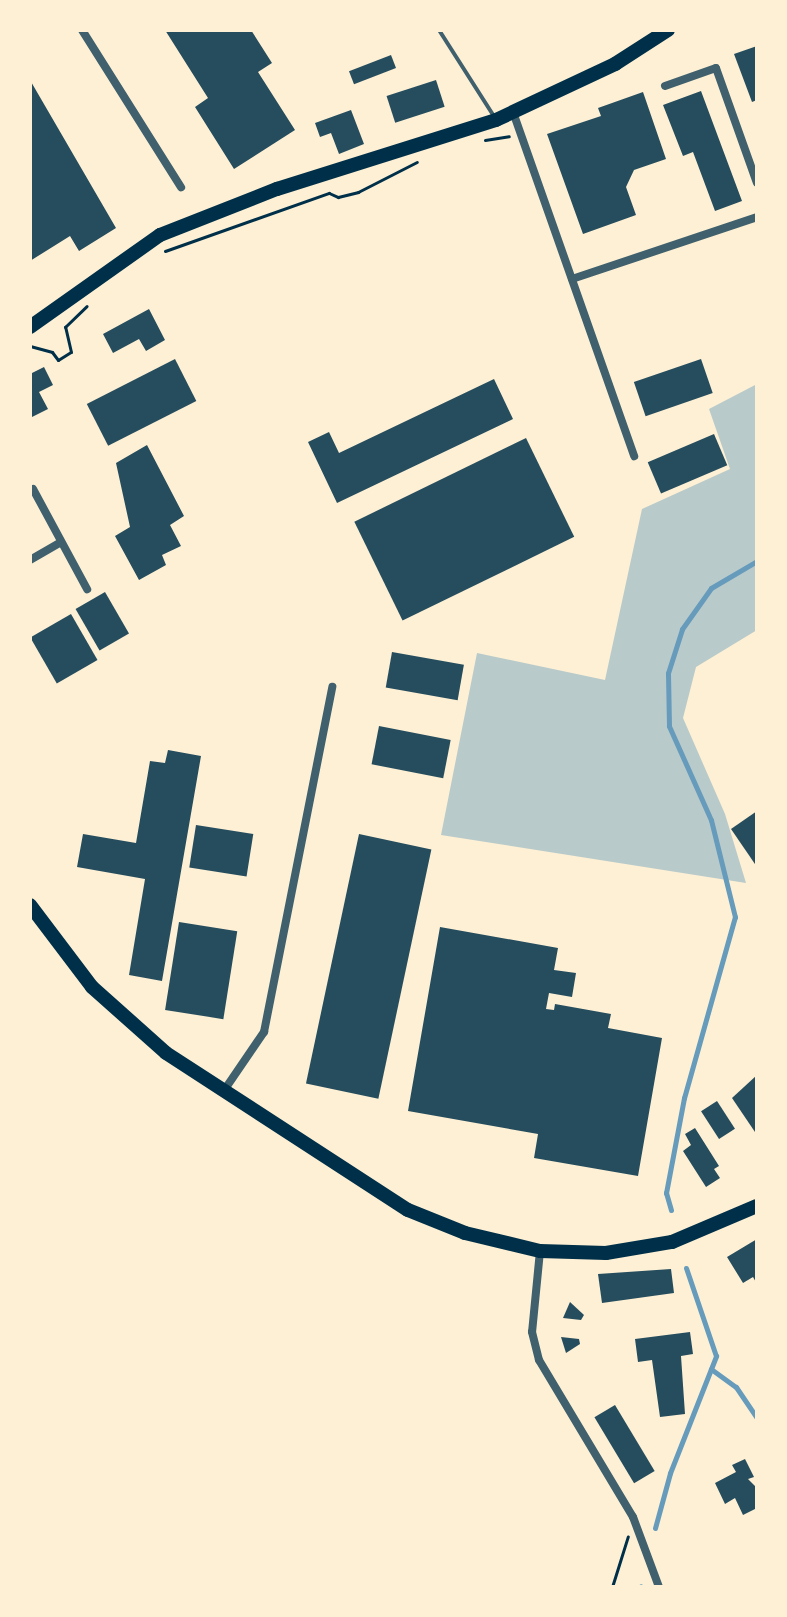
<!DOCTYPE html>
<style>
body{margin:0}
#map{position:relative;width:787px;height:1617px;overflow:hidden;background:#fdf0d5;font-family:Lato,sans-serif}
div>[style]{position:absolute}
.green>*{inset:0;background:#b9caca}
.stream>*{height:5px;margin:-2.5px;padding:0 2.5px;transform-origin:2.5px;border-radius:2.5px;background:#669bbc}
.building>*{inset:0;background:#264d5e;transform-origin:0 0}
.path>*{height:3px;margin:-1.5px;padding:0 1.5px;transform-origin:1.5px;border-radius:1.5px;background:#003049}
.service>*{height:4px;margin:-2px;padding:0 2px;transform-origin:2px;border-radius:2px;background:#3f606c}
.minor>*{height:8px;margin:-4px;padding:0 4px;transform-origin:4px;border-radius:4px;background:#3f606c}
.primary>*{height:14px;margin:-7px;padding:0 7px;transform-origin:7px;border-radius:7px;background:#003049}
span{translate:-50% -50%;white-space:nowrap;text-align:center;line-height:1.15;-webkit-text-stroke:6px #fdf0d5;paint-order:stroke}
.frame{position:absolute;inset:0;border:32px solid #fdf0d5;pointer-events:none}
</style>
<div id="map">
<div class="green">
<div style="clip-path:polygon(757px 384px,757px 630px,696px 667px,683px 718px,725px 814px,746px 883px,441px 835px,477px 653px,605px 680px,642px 509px,730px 469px,709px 409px)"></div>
</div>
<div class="stream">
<div style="left:671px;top:1210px;width:18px;rotate:-106deg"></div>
<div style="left:666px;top:1193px;width:97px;rotate:-79.3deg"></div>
<div style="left:684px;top:1098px;width:188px;rotate:-74.3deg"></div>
<div style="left:735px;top:917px;width:100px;rotate:-103.9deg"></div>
<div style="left:711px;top:820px;width:103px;rotate:-114.1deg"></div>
<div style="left:669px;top:726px;width:53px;rotate:-91.1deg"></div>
<div style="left:668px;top:673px;width:46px;rotate:-72.3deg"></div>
<div style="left:682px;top:629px;width:50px;rotate:-54.7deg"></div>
<div style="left:711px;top:588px;width:53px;rotate:-30.4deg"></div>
<div style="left:711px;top:1369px;width:31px;rotate:36deg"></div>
<div style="left:736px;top:1387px;width:37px;rotate:56deg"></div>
<div style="left:655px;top:1528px;width:57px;rotate:-74.7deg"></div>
<div style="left:670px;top:1473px;width:126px;rotate:-68.5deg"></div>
<div style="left:716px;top:1356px;width:93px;rotate:-108.8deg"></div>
<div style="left:640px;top:1587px;width:1px;rotate:-45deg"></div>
</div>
<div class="building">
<div style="clip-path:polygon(165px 30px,251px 30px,272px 63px,258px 72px,295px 130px,234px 169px,195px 107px,208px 98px)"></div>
<div style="clip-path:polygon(757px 46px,757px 100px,752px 102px,734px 54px)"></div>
<div style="left:391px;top:55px;width:14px;height:45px;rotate:69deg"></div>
<div style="clip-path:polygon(30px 80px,116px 228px,79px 251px,70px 236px,30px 261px)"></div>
<div style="left:436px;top:80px;width:28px;height:52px;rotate:72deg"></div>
<div style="clip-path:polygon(701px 91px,742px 201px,715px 211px,693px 152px,683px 156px,663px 105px)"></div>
<div style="clip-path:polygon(643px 92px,666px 159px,634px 170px,626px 187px,636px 215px,583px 234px,547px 134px,601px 116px,598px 108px)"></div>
<div style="clip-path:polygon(351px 110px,364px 144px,339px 154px,331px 133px,320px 137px,315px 123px)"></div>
<div style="clip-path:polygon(149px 309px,165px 340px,146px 351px,139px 339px,113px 353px,103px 334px)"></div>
<div style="left:175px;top:359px;width:47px;height:99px;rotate:63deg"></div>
<div style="left:701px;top:359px;width:36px;height:71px;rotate:71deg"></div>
<div style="clip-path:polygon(44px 367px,53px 385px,39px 392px,48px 409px,30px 418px,30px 374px)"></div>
<div style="clip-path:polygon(494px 379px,513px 419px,337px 503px,308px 442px,329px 432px,339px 453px)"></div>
<div style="left:714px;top:434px;width:34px;height:72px;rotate:67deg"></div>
<div style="left:526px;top:438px;width:110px;height:191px;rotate:64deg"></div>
<div style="clip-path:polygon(147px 445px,184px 516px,170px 525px,181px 546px,162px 555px,166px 565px,139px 580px,115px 536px,130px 527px,116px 463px)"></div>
<div style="left:105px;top:592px;width:48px;height:34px;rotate:60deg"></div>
<div style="left:71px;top:614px;width:53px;height:47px;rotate:60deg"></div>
<div style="left:392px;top:652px;width:73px;height:36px;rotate:10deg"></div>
<div style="left:379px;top:726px;width:73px;height:39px;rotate:11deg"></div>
<div style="clip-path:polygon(168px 750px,201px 756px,162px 981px,129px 975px,145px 879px,77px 867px,83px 834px,136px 843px,150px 761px,165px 763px)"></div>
<div style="clip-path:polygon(757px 811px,757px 867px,731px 829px)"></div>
<div style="left:196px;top:825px;width:58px;height:43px;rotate:9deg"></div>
<div style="left:359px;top:834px;width:74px;height:255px;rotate:12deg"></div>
<div style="left:179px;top:922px;width:59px;height:89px;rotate:9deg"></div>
<div style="clip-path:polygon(440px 927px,558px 948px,554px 970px,576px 973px,572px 997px,549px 993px,546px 1009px,554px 1010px,555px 1004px,611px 1014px,608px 1028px,662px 1038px,638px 1176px,534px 1158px,538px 1134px,408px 1111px)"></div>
<div style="clip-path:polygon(757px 1075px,757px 1135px,732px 1098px)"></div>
<div style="left:717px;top:1101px;width:33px;height:19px;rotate:57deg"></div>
<div style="clip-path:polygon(695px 1128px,719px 1166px,714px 1169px,720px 1178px,706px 1187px,683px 1151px,691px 1145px,685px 1134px)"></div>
<div style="clip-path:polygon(757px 1239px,757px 1284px,753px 1277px,743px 1283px,727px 1257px)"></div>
<div style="clip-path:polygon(671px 1269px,674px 1293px,602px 1303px,598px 1274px)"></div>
<div style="clip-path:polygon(570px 1302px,584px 1315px,581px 1320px,563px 1318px)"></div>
<div style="clip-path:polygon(690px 1332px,693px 1354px,681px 1356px,685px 1414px,660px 1417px,652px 1360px,638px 1362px,635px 1339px)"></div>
<div style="clip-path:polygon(561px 1337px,579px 1339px,580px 1344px,566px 1353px)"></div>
<div style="left:615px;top:1405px;width:77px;height:24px;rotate:59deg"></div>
<div style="clip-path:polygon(745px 1459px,754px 1477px,748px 1479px,757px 1488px,757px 1508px,743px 1515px,735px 1498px,725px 1504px,715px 1483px,736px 1472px,732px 1465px)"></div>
</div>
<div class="path">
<div style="left:485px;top:140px;width:24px;rotate:-9deg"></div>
<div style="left:165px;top:251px;width:174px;rotate:-19.5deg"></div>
<div style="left:329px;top:193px;width:10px;rotate:24deg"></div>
<div style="left:338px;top:197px;width:21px;rotate:-14deg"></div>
<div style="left:358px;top:192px;width:66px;rotate:-27deg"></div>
<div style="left:30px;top:346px;width:23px;rotate:15deg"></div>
<div style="left:52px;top:352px;width:10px;rotate:53deg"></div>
<div style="left:58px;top:360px;width:15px;rotate:-32deg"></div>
<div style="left:71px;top:352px;width:26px;rotate:-103deg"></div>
<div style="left:65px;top:327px;width:30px;rotate:-44deg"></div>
<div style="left:612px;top:1587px;width:53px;rotate:-72.6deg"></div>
</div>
<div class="service">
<div style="left:439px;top:30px;width:104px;rotate:57.5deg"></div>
</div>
<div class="minor">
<div style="left:82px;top:30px;width:186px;rotate:57.8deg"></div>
<div style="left:665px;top:86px;width:54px;rotate:-19.4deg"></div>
<div style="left:716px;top:68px;width:122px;rotate:70.4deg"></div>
<div style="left:513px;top:112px;width:365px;rotate:70.6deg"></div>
<div style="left:572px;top:279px;width:195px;rotate:-18.5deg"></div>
<div style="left:33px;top:489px;width:114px;rotate:61.6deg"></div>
<div style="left:30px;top:560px;width:34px;rotate:-30deg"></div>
<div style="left:223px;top:1092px;width:73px;rotate:-55.7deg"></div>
<div style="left:264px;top:1032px;width:352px;rotate:-78.8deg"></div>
<div style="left:540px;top:1251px;width:81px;rotate:95.6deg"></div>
<div style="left:532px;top:1332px;width:29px;rotate:76deg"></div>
<div style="left:539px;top:1360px;width:183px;rotate:59.1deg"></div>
<div style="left:633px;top:1517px;width:75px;rotate:69.6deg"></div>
</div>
<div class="primary">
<div style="left:30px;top:327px;width:159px;rotate:-35.3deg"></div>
<div style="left:160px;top:235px;width:126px;rotate:-21.5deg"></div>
<div style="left:277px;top:189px;width:230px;rotate:-17.5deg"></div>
<div style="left:496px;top:120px;width:132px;rotate:-25.2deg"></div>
<div style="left:615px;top:64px;width:63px;rotate:-32.7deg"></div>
<div style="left:30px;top:905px;width:103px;rotate:52.9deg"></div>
<div style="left:92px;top:987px;width:99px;rotate:41.7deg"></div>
<div style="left:166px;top:1053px;width:288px;rotate:33deg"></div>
<div style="left:408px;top:1210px;width:61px;rotate:22deg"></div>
<div style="left:465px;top:1233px;width:77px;rotate:13.5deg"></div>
<div style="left:540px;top:1251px;width:66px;rotate:1.7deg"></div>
<div style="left:606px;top:1253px;width:67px;rotate:-9.5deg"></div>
<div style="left:672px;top:1242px;width:92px;rotate:-23deg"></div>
</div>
<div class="frame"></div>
</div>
